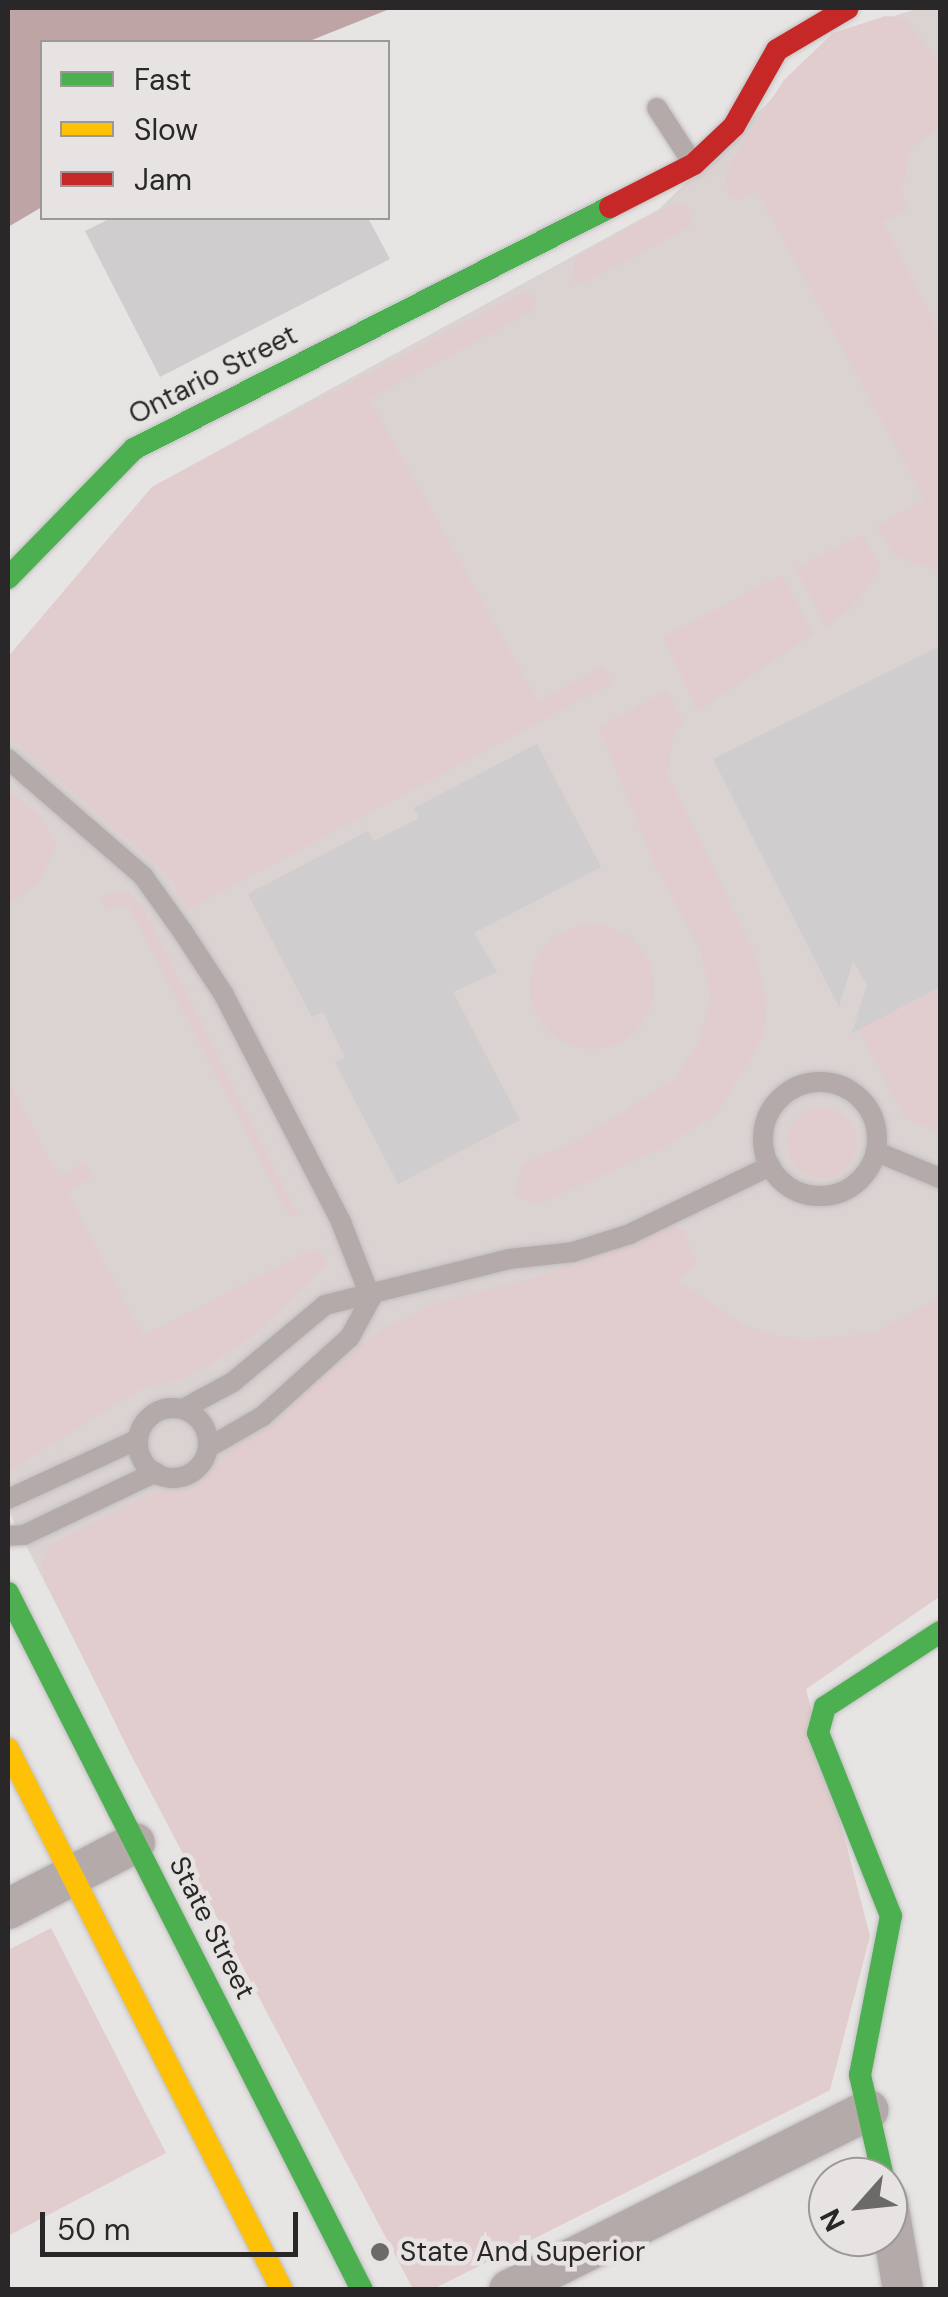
<!DOCTYPE html>
<style>
body{margin:0}
#map{position:relative;width:948px;height:2297px;overflow:hidden;background:#e7e4e4;font-family:"DM Sans",sans-serif}
div>[style]{position:absolute}
.built>*{inset:0;background:#dbd2d2}
.green>*{inset:0;background:#e2cdce}
.round{border-radius:50%}
.water>*{inset:0;background:#bea4a4}
.building>*{inset:0;background:#cfcdcd}
.roads{filter:drop-shadow(0 0 2px #c0bfbf) drop-shadow(0 0 2px #c0bfbf)}
.lane>*{height:20px;margin:-10px;padding:0 10px;transform-origin:10px;border-radius:10px;background:#b5aaaa}
.lane>.ring{margin:-10px;padding:0;box-sizing:content-box;background:none;border:20px solid #b5aaaa;border-radius:50%}
.street>*{height:40px;margin:-20px;padding:0 20px;transform-origin:20px;border-radius:20px;background:#b5aaaa}
.fast>*{height:22px;margin:-11px;padding:0 11px;transform-origin:11px;border-radius:11px;background:#4caf50}
.slow>*{height:22px;margin:-11px;padding:0 11px;transform-origin:11px;border-radius:11px;background:#ffc107}
.jam>*{height:22px;margin:-11px;padding:0 11px;transform-origin:11px;border-radius:11px;background:#c62828}
.dots>*{width:28px;height:28px;translate:-50% -50%;box-sizing:border-box;border:5px solid #e8e3e3;border-radius:50%}
span{translate:-50% -50%;white-space:nowrap;text-align:center;line-height:1.15;-webkit-text-stroke:9px #e8e3e3;paint-order:stroke}
.street-label{font-size:28px;color:#292727}
.poi-label{font-size:28px;color:#292727}
.left{translate:0 -50%;text-align:left}
.frame{position:absolute;inset:0;border:10px solid #292727;pointer-events:none}
.legend{position:absolute;left:40px;top:40px;width:350px;height:180px;box-sizing:border-box;background:#e8e3e3;border:2px solid #9c9898;margin:0;padding:12px 18px;list-style:none;font-size:30px;color:#292727}
.legend li{display:flex;align-items:center;gap:20px;height:50px}
.legend b{width:50px;border:2px solid #9c9898}
.north{position:absolute;left:808px;top:2157px;width:100px;height:100px;box-sizing:border-box;background:#e8e3e3;border:2px solid #9c9898;border-radius:50%;rotate:243deg;font-size:28px;font-weight:700;line-height:40px;text-align:center;color:#292727}
.north::after{content:'';display:block;margin:auto;width:35px;height:45px;background:#6c6969;clip-path:polygon(50% 0,100% 100%,50% 72%,0 100%)}
.scale{position:absolute;left:40px;top:2212px;width:258px;height:45px;box-sizing:border-box;border:5px solid #292727;border-top:0;padding-left:12px;font-size:30px;line-height:35px;white-space:nowrap;color:#292727;-webkit-text-stroke:8px #e8e3e3;paint-order:stroke}
</style>
<div id="map">
<div class="built">
<div style="clip-path:polygon(919px 8px,940px 8px,940px 1596px,806px 1689px,830px 2090px,433px 2289px,184px 1856px,8px 1510px,8px 657px,152px 487px,659px 209px,838px 34px)"></div>
</div>
<div class="green">
<div style="clip-path:polygon(885px 16px,905px 18px,940px 64px,940px 128px,910px 149px,902px 191px,908px 210px,883px 222px,940px 334px,940px 571px,894px 555px,877px 526px,925px 500px,757px 191px,739px 200px,729px 196px,726px 182px,728px 166px,784px 80px,833px 33px)"></div>
<div style="clip-path:polygon(672px 204px,686px 205px,693px 225px,582px 284px,572px 281px,575px 258px)"></div>
<div style="clip-path:polygon(523px 292px,536px 299px,534px 310px,369px 399px,538px 701px,603px 667px,612px 683px,187px 910px,169px 876px,8px 735px,8px 657px,152px 487px)"></div>
<div style="clip-path:polygon(862px 535px,881px 567px,856px 603px,827px 628px,795px 568px)"></div>
<div style="clip-path:polygon(782px 575px,813px 634px,698px 711px,663px 637px)"></div>
<div style="clip-path:polygon(667px 690px,684px 722px,673px 732px,668px 775px,753px 950px,767px 1002px,764px 1035px,716px 1114px,662px 1148px,537px 1205px,514px 1194px,524px 1163px,574px 1142px,674px 1080px,699px 1042px,711px 997px,700px 949px,656px 867px,599px 728px)"></div>
<div style="clip-path:polygon(8px 790px,41px 817px,56px 845px,38px 884px,8px 904px)"></div>
<div style="clip-path:polygon(113px 892px,128px 892px,142px 906px,298px 1215px,289px 1215px,129px 907px,119px 904px,106px 911px,101px 898px)"></div>
<div class="round" style="left:530px;top:925px;width:124px;height:124px"></div>
<div style="clip-path:polygon(940px 987px,940px 1133px,904px 1117px,859px 1029px)"></div>
<div style="clip-path:polygon(8px 1079px,58px 1177px,85px 1162px,92px 1177px,67px 1192px,143px 1336px,308px 1252px,319px 1249px,327px 1264px,255px 1334px,208px 1366px,178px 1381px,146px 1386px,8px 1471px)"></div>
<div class="round" style="left:787px;top:1108px;width:70px;height:70px"></div>
<div style="clip-path:polygon(669px 1225px,683px 1230px,696px 1262px,679px 1281px,744px 1325px,776px 1336px,809px 1340px,873px 1333px,940px 1298px,940px 1596px,806px 1689px,870px 1936px,830px 2090px,433px 2289px,413px 2289px,131px 1755px,45px 1580px,42px 1561px,50px 1545px,157px 1491px,188px 1490px,234px 1446px,283px 1418px,324px 1371px,381px 1330px,436px 1303px,537px 1277px)"></div>
<div style="clip-path:polygon(51px 1928px,166px 2153px,8px 2236px,8px 1950px)"></div>
</div>
<div class="water">
<div style="clip-path:polygon(8px 8px,392px 8px,307px 42px,42px 42px,42px 207px,8px 227px)"></div>
</div>
<div class="building">
<div style="clip-path:polygon(111px 218px,368px 218px,390px 259px,160px 377px,85px 231px)"></div>
<div style="clip-path:polygon(940px 646px,940px 987px,852px 1033px,867px 985px,853px 961px,839px 1007px,713px 759px)"></div>
<div style="clip-path:polygon(537px 744px,601px 867px,474px 933px,497px 972px,453px 992px,520px 1120px,398px 1184px,335px 1062px,345px 1057px,323px 1012px,312px 1017px,248px 894px,368px 831px,374px 841px,419px 818px,414px 808px)"></div>
</div>
<div class="roads">
<div class="lane">
<div style="left:657px;top:108px;width:64px;rotate:57.1deg"></div>
<div style="left:8px;top:759px;width:179px;rotate:40.9deg"></div>
<div style="left:143px;top:876px;width:69px;rotate:54.5deg"></div>
<div style="left:183px;top:932px;width:75px;rotate:56.9deg"></div>
<div style="left:224px;top:995px;width:255px;rotate:62.7deg"></div>
<div style="left:341px;top:1222px;width:82px;rotate:68.5deg"></div>
<div style="left:371px;top:1298px;width:44px;rotate:118.3deg"></div>
<div style="left:350px;top:1337px;width:118px;rotate:137.8deg"></div>
<div style="left:263px;top:1416px;width:62px;rotate:150.1deg"></div>
<div class="ring" style="left:763px;top:1082px;width:94px;height:94px"></div>
<div style="left:877px;top:1152px;width:68px;rotate:22.4deg"></div>
<div class="ring" style="left:138px;top:1408px;width:50px;height:50px"></div>
<div style="left:183px;top:1409px;width:57px;rotate:-28.4deg"></div>
<div style="left:233px;top:1382px;width:120px;rotate:-39.9deg"></div>
<div style="left:325px;top:1305px;width:190px;rotate:-14deg"></div>
<div style="left:509px;top:1259px;width:64px;rotate:-6.2deg"></div>
<div style="left:573px;top:1252px;width:60px;rotate:-17.5deg"></div>
<div style="left:630px;top:1234px;width:156px;rotate:-25.9deg"></div>
<div style="left:8px;top:1499px;width:141px;rotate:-24.7deg"></div>
<div style="left:8px;top:1536px;width:16px;rotate:-4deg"></div>
<div style="left:24px;top:1535px;width:146px;rotate:-25.5deg"></div>
</div>
<div class="street">
<div style="left:8px;top:1909px;width:143px;rotate:-27.5deg"></div>
<div style="left:888px;top:2203px;width:88px;rotate:80.2deg"></div>
<div style="left:509px;top:2290px;width:402px;rotate:-26.6deg"></div>
</div>
<div class="fast">
<div style="left:8px;top:578px;width:180px;rotate:-45.7deg"></div>
<div style="left:134px;top:449px;width:534px;rotate:-26.95deg"></div>
<div style="left:8px;top:1593px;width:782px;rotate:63.07deg"></div>
<div style="left:883px;top:2177px;width:105px;rotate:-102.7deg"></div>
<div style="left:860px;top:2075px;width:162px;rotate:-79deg"></div>
<div style="left:891px;top:1916px;width:197px;rotate:-111.7deg"></div>
<div style="left:818px;top:1733px;width:27px;rotate:-75deg"></div>
<div style="left:825px;top:1707px;width:137px;rotate:-33.1deg"></div>
</div>
<div class="slow">
<div style="left:8px;top:1749px;width:606px;rotate:63.14deg"></div>
</div>
<div class="jam">
<div style="left:610px;top:207px;width:94px;rotate:-27.1deg"></div>
<div style="left:694px;top:164px;width:55px;rotate:-43.5deg"></div>
<div style="left:734px;top:126px;width:87px;rotate:-60.5deg"></div>
<div style="left:777px;top:50px;width:82px;rotate:-30.6deg"></div>
</div>
</div>
<div class="dots">
<div style="left:380px;top:2252px;background:#6c6969"></div>
</div>
<div class="street-label">
<span style="left:213px;top:375px;rotate:-27deg">Ontario Street</span>
<span style="left:212px;top:1928px;rotate:63deg">State Street</span>
</div>
<div class="poi-label">
<span class="left" style="left:400px;top:2252px">State And Superior</span>
</div>
<div class="frame"></div>
<ul class="legend">
<li><b style="height:12px;background:#4caf50"></b>Fast</li>
<li><b style="height:12px;background:#ffc107"></b>Slow</li>
<li><b style="height:12px;background:#c62828"></b>Jam</li>
</ul>
<div class="north">N</div>
<div class="scale">50 m</div>
</div>
